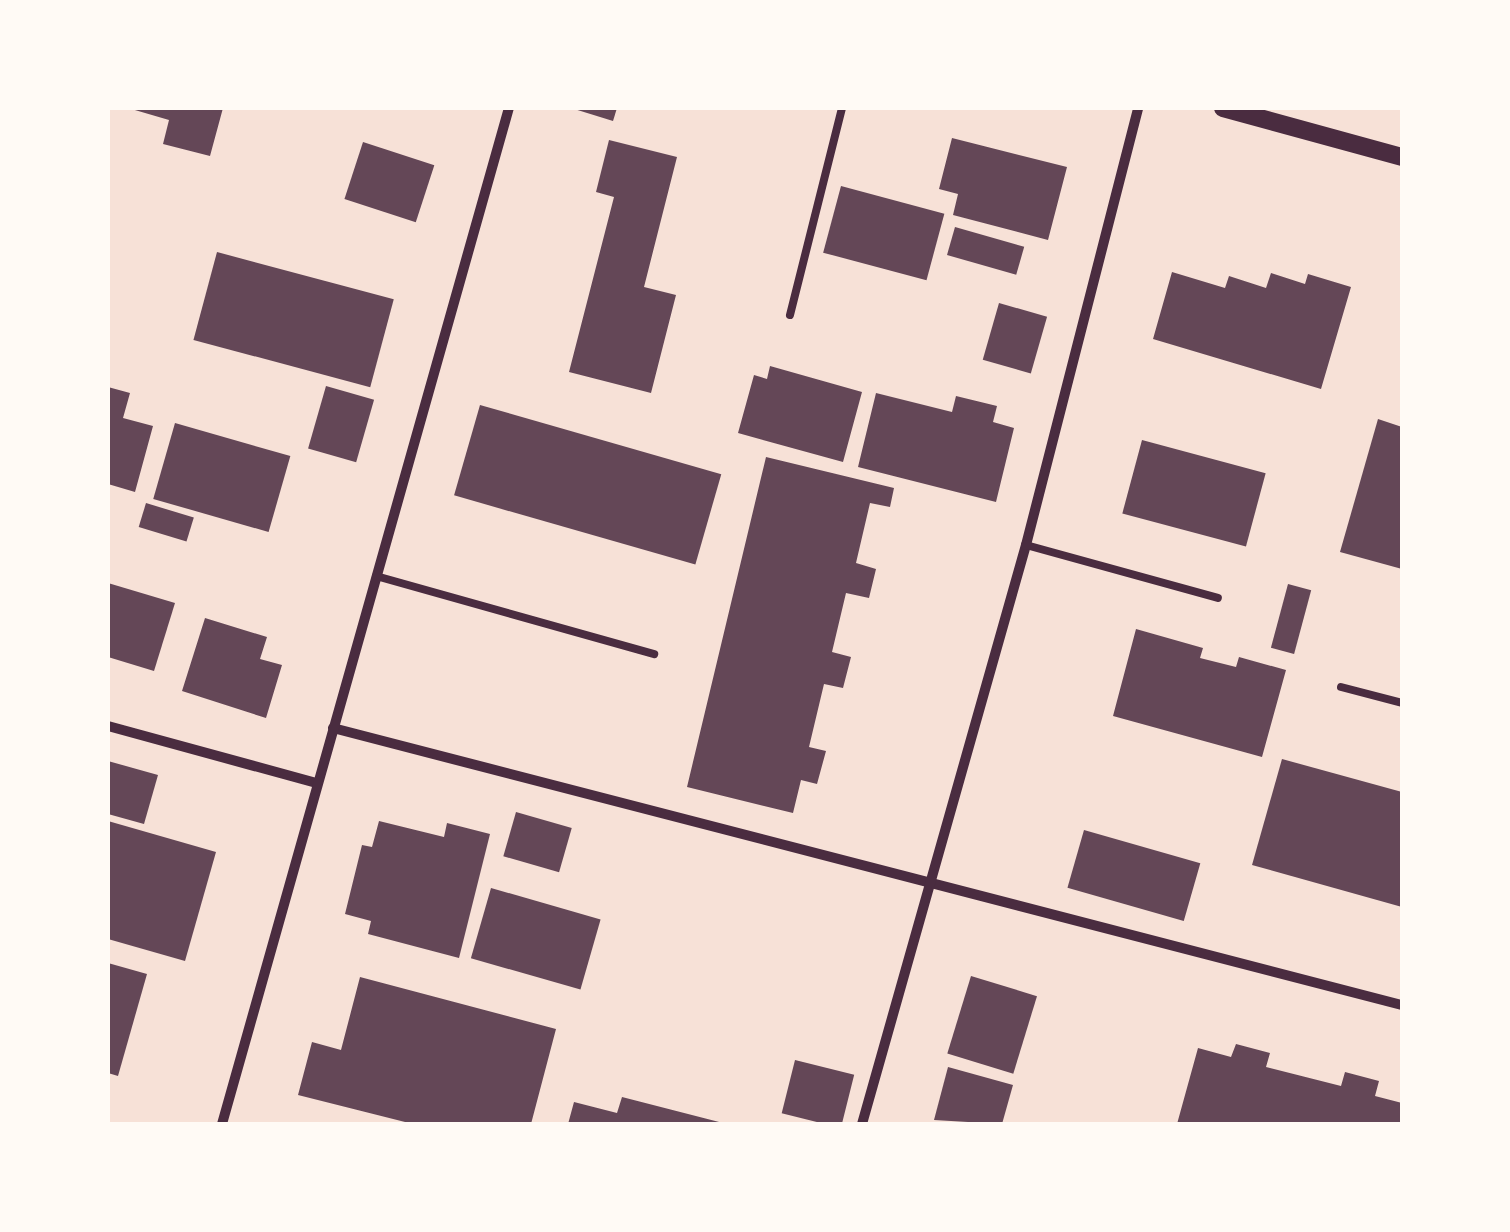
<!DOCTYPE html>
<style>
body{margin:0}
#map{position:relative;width:1510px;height:1232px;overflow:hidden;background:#f7e1d7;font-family:"Varela Round",sans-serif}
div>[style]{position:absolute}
.building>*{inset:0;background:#644757;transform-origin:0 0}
.service>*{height:8px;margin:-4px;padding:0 4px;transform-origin:4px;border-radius:4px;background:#4a2c40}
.minor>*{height:10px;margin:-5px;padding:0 5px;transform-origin:5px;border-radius:5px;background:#4a2c40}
.tertiary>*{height:18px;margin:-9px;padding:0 9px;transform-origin:9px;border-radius:9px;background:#4a2c40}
span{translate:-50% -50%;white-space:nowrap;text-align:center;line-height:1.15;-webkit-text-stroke:8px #fffaf5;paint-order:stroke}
.frame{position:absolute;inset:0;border:110px solid #fffaf5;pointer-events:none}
</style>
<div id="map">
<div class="building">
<div style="clip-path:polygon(128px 108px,223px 108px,210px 156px,163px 144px,169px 120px)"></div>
<div style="clip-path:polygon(571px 108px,617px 108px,613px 121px)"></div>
<div style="clip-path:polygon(952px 138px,1067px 167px,1048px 240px,953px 215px,958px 194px,939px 189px)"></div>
<div style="clip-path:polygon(609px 140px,677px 157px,644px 287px,676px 295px,651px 393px,569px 372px,614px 197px,596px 192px)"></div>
<div style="left:363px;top:142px;width:75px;height:60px;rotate:18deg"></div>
<div style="left:841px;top:186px;width:107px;height:69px;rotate:15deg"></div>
<div style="left:955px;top:227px;width:72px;height:29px;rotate:16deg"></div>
<div style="left:217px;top:252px;width:183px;height:91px;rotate:15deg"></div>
<div style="clip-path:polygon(1172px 272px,1225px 288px,1229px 276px,1266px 288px,1271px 273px,1305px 284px,1308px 274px,1351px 287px,1321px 389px,1153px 339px)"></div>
<div style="left:999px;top:303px;width:50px;height:59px;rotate:16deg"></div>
<div style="clip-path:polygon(770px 366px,862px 392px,843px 462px,738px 433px,754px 375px,767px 379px)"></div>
<div style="left:326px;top:386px;width:50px;height:65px;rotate:16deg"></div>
<div style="clip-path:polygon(108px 387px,130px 393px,123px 418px,153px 426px,135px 492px,108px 484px)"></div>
<div style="clip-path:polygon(876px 393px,952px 412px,956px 396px,997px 406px,993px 422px,1014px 428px,996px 502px,858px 467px)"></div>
<div style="left:480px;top:405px;width:251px;height:94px;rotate:16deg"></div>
<div style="clip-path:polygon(1378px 419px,1402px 427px,1402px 569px,1340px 552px)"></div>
<div style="left:175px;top:423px;width:120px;height:79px;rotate:16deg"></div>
<div style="left:1142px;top:440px;width:128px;height:76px;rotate:15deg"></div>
<div style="clip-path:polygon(766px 457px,894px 488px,890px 507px,870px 503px,856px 563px,876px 569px,869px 598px,846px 593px,832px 652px,851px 657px,843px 688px,824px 684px,809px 747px,826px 751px,817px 784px,801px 780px,793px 813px,687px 787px)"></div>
<div style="left:146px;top:503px;width:50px;height:25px;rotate:17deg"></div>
<div style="clip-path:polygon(108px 583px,175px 603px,154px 671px,108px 657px)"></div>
<div style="left:1288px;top:584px;width:24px;height:66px;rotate:15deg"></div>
<div style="clip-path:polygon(205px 618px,267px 637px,260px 659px,282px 665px,266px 718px,182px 691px)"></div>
<div style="clip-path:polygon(1136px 629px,1203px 648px,1200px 658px,1236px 667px,1239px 657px,1286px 670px,1262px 757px,1113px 716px)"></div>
<div style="clip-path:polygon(1282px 759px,1402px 792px,1402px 907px,1252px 865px)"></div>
<div style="clip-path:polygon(108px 761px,158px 775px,144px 824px,108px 814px)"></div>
<div style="left:516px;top:812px;width:58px;height:46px;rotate:16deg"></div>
<div style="clip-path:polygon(108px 821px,216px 852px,185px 961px,108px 939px)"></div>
<div style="clip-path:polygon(379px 821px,444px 837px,447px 823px,490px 834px,459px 958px,368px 934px,371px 921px,345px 914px,362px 845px,372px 847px)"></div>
<div style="left:1084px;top:830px;width:121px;height:60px;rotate:16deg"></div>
<div style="left:491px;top:888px;width:114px;height:73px;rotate:16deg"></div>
<div style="clip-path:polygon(108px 963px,147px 974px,118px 1076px,108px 1073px)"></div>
<div style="left:971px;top:976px;width:69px;height:81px;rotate:17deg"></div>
<div style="clip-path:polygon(360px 977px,556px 1029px,531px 1124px,413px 1124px,298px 1095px,312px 1042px,341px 1050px)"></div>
<div style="clip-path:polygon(1236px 1044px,1270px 1053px,1266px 1067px,1341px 1086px,1345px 1072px,1379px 1081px,1375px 1096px,1402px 1103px,1402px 1124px,1177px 1124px,1198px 1048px,1231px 1057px)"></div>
<div style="left:795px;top:1060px;width:61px;height:55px;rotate:14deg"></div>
<div style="clip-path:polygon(948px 1067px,1013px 1085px,1002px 1124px,934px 1120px)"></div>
<div style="clip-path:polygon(622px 1097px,723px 1123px,722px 1124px,568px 1124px,574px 1102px,617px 1113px)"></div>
</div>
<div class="service">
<div style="left:790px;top:315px;width:213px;rotate:-75.9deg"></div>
<div style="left:1026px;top:545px;width:199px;rotate:15.4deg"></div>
<div style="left:376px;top:576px;width:289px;rotate:15.7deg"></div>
<div style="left:1341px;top:687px;width:63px;rotate:14.7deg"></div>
</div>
<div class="minor">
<div style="left:108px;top:726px;width:217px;rotate:15.3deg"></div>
<div style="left:333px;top:728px;width:1104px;rotate:14.53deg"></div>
<div style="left:222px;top:1124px;width:1056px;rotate:-74.23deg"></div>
<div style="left:862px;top:1124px;width:602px;rotate:-74.19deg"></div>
<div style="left:1026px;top:545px;width:451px;rotate:-75.6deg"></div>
</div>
<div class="tertiary">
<div style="left:1223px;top:108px;width:186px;rotate:15.3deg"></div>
</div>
<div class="frame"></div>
</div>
